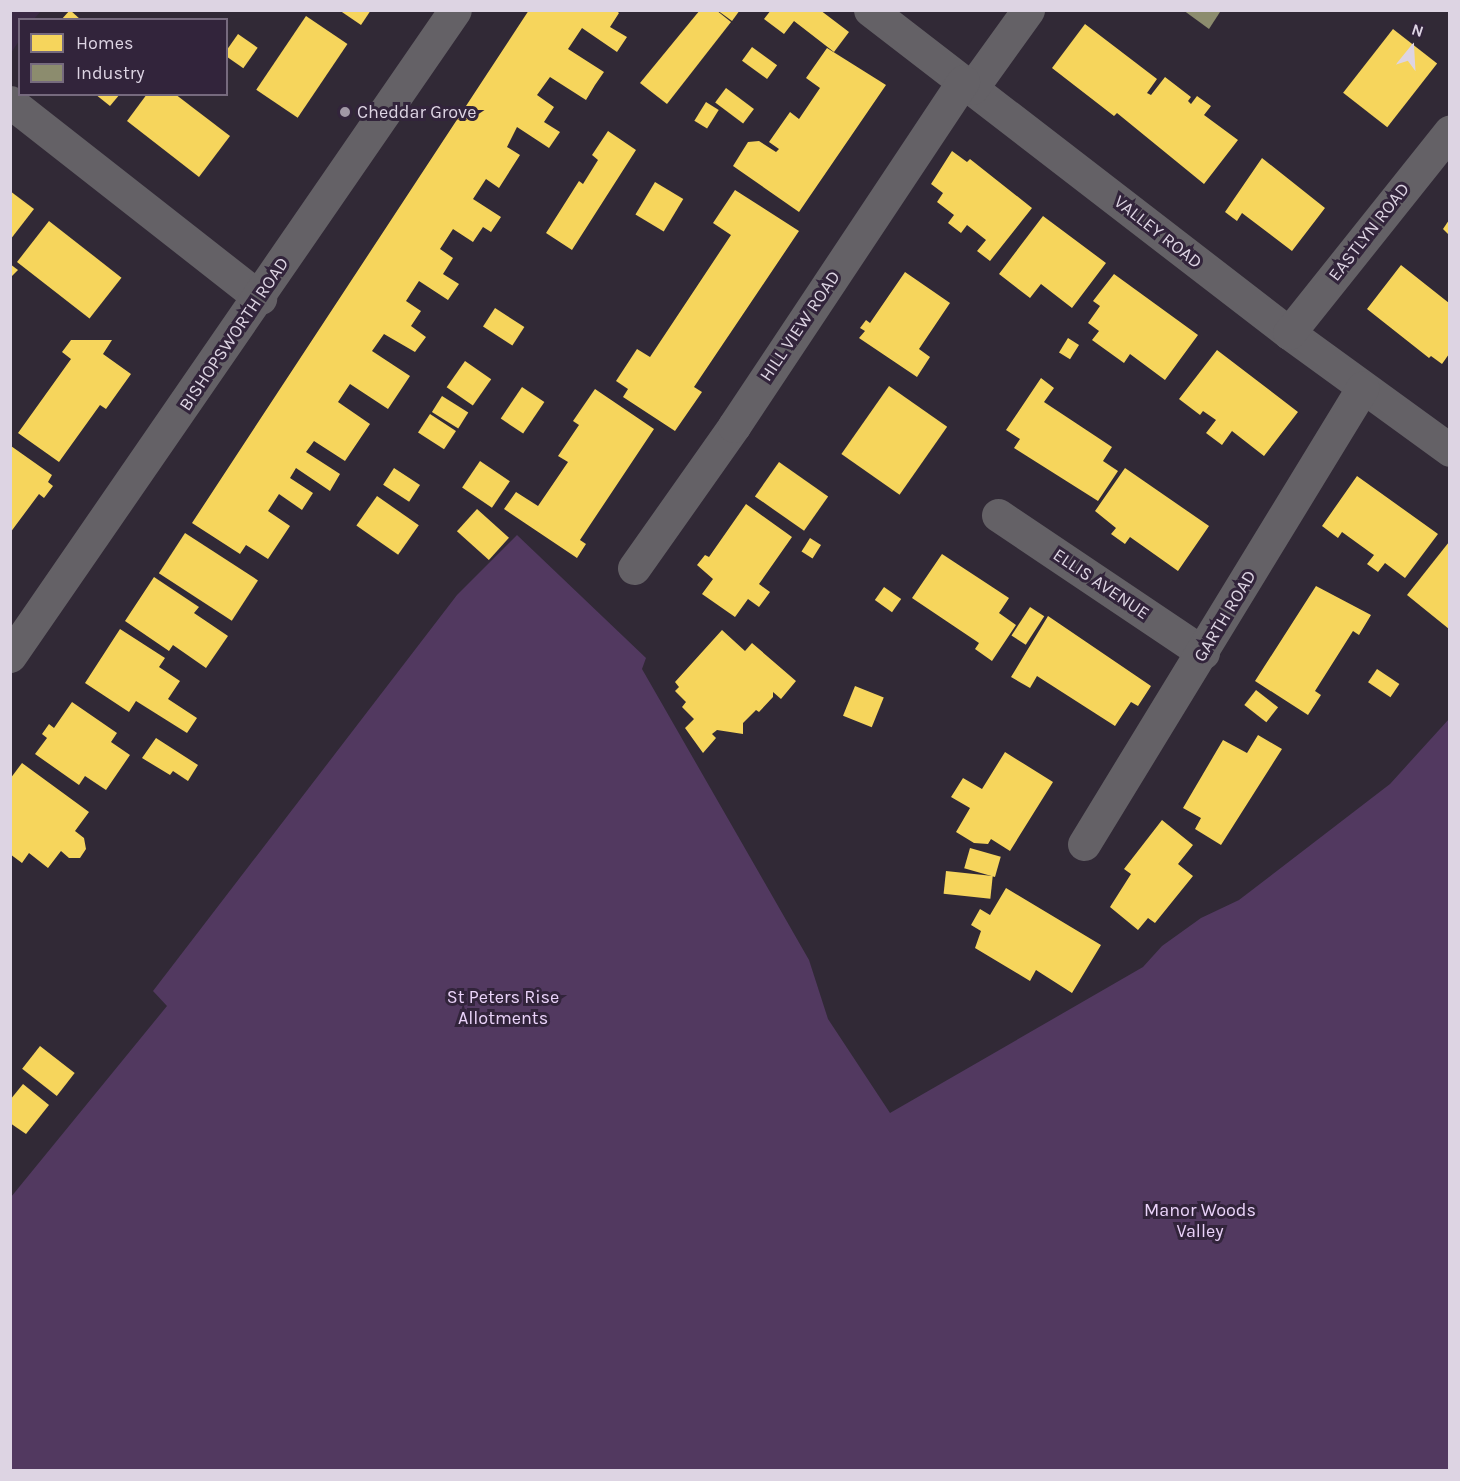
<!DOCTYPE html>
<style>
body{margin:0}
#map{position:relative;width:1460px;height:1481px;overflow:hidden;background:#312936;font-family:Karla,sans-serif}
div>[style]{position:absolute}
.built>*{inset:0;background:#3a2944}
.green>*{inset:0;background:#523960}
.homes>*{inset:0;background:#f6d55c;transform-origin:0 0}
.industry>*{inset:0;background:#8c8c6e}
.minor>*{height:33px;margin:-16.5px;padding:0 16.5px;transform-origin:16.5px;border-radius:16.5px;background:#646166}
.tertiary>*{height:33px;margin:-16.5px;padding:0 16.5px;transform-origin:16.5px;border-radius:16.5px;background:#646166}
.dots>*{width:16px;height:16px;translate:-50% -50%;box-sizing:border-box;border:3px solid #32243b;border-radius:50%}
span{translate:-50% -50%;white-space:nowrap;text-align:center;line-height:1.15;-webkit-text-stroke:6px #32243b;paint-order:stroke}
.poi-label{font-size:18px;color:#ddd4e3}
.left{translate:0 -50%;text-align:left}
.street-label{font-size:18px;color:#ddd4e3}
.park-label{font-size:18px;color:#ead3f9}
.frame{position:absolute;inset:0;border:12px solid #ddd4e3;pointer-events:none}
.legend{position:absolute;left:18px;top:18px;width:210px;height:78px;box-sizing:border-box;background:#32243b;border:2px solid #766a7e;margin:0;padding:8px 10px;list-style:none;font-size:18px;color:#ddd4e3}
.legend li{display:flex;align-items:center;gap:12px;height:30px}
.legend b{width:30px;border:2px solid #766a7e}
.north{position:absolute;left:1382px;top:18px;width:60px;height:60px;-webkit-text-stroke:4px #32243b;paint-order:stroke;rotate:18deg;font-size:16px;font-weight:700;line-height:24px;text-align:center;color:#ddd4e3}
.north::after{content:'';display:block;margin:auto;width:21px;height:27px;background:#ddd4e3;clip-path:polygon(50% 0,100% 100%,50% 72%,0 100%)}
</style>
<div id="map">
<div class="built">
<div style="clip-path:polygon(11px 10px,41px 11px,34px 19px,20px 20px,19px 41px,11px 53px)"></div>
</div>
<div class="green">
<div style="clip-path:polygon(517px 535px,646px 658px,642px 669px,809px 960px,828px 1019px,890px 1113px,1143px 967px,1162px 946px,1201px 918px,1239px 900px,1390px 784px,1449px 719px,1449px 1470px,11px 1470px,11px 1197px,167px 1006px,153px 991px,457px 595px)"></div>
</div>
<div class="homes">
<div style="clip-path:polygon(70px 10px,81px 20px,61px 20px)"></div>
<div style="clip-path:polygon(339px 10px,371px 10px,361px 25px)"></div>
<div style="clip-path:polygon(529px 10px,616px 10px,619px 13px,610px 27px,627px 37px,617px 52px,582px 28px,568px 49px,604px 72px,595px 85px,586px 100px,550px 77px,537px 95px,554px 107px,544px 122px,560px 132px,549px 148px,517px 127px,507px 147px,520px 155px,499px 188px,486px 179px,473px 199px,501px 217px,491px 232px,483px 227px,473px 242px,453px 229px,440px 249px,453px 258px,443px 274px,459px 284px,448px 300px,419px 281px,406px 301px,421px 311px,411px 326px,426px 337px,415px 352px,384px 334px,372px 351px,410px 376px,388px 409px,350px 384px,338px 402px,370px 424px,345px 461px,314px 441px,306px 452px,340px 474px,330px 491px,296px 468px,290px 478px,313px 493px,302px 510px,279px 494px,268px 511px,290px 526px,268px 559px,246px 545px,240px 554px,192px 523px)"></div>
<div style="clip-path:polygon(700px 10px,716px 10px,731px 22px,667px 104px,640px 83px)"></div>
<div style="clip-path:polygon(717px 10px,740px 10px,732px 21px)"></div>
<div style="clip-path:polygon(771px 10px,820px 10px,849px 32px,834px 52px,794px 21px,784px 34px,764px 19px)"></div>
<div style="left:306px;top:16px;width:50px;height:89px;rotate:34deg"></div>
<div style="clip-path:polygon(1085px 24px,1157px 79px,1147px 93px,1151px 95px,1165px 77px,1191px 97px,1188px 101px,1191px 104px,1197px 96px,1211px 106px,1204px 115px,1238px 140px,1204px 184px,1117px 113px,1114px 116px,1052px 68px)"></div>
<div style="left:1393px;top:29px;width:56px;height:81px;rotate:38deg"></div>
<div style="left:238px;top:34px;width:24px;height:25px;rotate:35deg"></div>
<div style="left:752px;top:47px;width:31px;height:17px;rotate:36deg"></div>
<div style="clip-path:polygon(827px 48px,886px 85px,799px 212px,733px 166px,748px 142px,759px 141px,776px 152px,779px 149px,769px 142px,790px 112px,799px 119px,820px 88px,806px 78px)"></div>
<div style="left:726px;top:88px;width:35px;height:18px;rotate:37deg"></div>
<div style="clip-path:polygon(95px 94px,120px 94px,110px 106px)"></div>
<div style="clip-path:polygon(147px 94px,175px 94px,230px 136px,199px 177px,127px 121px)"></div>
<div style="left:706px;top:102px;width:15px;height:22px;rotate:32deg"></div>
<div style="clip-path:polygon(608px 131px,636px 150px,572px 250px,546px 233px,579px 181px,583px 184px,598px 160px,592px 155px)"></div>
<div style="clip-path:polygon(952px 151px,967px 162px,970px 159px,1032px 208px,990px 261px,977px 251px,986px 240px,967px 225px,961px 233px,948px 223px,954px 215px,937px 202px,943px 193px,931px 184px)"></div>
<div style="clip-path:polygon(1262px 158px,1325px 208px,1292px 251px,1242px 213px,1237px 221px,1225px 212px)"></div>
<div style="left:655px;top:182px;width:33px;height:38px;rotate:31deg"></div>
<div style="clip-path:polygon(735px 190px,799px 231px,694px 387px,702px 392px,675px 431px,623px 397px,628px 389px,616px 381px,637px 349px,650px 357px,731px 235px,713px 223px)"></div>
<div style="clip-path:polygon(10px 191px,34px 209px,10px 240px)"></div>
<div style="clip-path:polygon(1043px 216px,1106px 263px,1072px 308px,1041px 284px,1030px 298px,999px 274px)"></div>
<div style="clip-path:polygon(1449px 220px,1449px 235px,1443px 229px)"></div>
<div style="left:49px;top:221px;width:92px;height:52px;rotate:38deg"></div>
<div style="clip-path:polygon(10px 264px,18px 270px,10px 278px)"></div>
<div style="clip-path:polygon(1401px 265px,1449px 303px,1449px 354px,1442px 364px,1431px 356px,1429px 358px,1367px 309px)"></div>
<div style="clip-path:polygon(905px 272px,950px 303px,919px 349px,930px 357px,917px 377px,859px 338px,865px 331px,860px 328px,866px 320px,870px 323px)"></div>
<div style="clip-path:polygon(1114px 274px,1198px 335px,1165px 380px,1130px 354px,1124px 363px,1092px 340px,1099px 331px,1088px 323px,1100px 306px,1093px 301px)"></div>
<div style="left:495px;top:308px;width:35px;height:22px;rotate:33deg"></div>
<div style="left:1068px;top:338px;width:13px;height:17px;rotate:32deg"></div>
<div style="clip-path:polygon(71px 340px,112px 340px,103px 354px,131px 374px,106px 409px,100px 405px,59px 462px,18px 433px,71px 359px,62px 352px)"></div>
<div style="clip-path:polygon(1217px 350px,1298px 412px,1264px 456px,1232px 431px,1222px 445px,1206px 433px,1216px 420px,1203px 411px,1200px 415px,1179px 399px)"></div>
<div style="left:465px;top:361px;width:32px;height:32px;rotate:35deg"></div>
<div style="clip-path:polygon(1041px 378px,1054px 388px,1044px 402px,1112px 447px,1103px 461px,1118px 471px,1098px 501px,1014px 448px,1020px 439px,1006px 430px)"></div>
<div style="left:889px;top:386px;width:71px;height:83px;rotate:35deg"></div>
<div style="left:522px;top:387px;width:27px;height:38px;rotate:34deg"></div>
<div style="clip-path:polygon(595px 389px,654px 429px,580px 540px,586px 544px,577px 558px,504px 509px,516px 492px,538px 506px,568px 462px,558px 456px,579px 425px,573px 421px)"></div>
<div style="left:442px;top:396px;width:31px;height:19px;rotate:32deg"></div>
<div style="left:430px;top:414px;width:31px;height:22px;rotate:33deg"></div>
<div style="clip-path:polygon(11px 446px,52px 475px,48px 482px,53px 486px,44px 498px,39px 494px,10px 533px)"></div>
<div style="left:480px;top:461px;width:36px;height:32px;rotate:34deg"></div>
<div style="left:779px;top:462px;width:60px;height:42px;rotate:35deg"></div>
<div style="left:394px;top:468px;width:31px;height:20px;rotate:33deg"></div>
<div style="clip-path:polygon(1125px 468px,1209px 526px,1178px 571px,1130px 537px,1125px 544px,1111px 534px,1116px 528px,1095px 511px)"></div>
<div style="clip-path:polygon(1357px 476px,1438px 534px,1405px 578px,1385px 563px,1378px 572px,1367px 564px,1374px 555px,1371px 553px,1342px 532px,1338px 538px,1322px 526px)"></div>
<div style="left:377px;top:496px;width:51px;height:36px;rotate:35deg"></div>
<div style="clip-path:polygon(746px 504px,792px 537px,759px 584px,770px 592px,759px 607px,748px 599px,735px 617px,702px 594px,713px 579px,697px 565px,705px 555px,709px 557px)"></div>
<div style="left:477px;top:509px;width:43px;height:30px;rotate:42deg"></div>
<div style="left:185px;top:533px;width:87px;height:48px;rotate:33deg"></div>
<div style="left:810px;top:538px;width:13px;height:16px;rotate:32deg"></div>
<div style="clip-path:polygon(1449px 542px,1449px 629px,1407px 595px)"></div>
<div style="clip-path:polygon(942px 554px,1009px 598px,999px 613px,1016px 625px,992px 661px,975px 649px,979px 643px,912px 598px)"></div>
<div style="clip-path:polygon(154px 577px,199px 607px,194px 613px,228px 636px,206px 668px,173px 645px,169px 651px,125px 621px)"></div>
<div style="clip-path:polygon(1316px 586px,1371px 615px,1359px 635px,1353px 631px,1315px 691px,1321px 695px,1308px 715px,1255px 681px)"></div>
<div style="left:884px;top:587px;width:21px;height:16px;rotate:35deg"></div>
<div style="left:1030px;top:607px;width:17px;height:34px;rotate:33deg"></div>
<div style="clip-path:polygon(1048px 616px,1151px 686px,1138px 706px,1131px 702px,1115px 726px,1037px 676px,1030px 688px,1011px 677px)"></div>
<div style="clip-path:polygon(120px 629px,165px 658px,159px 667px,180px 681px,168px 699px,197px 718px,187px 733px,136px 701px,129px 712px,85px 683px)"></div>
<div style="clip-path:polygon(722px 630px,745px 651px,752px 643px,796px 681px,781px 699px,773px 692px,773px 697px,759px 712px,756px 710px,743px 723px,743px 734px,717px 730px,712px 734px,716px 738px,703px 753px,685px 728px,694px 719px,682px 707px,686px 702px,675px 691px,679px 687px,675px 682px)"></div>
<div style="left:1377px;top:669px;width:27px;height:16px;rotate:34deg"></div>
<div style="left:855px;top:686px;width:31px;height:32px;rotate:22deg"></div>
<div style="left:1256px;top:690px;width:28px;height:19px;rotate:38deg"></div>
<div style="clip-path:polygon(72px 702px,117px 733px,111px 742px,130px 755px,106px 790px,85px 776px,79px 785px,35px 754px,47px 738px,42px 734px,49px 724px,54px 728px)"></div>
<div style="clip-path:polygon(1258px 735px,1282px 749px,1221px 845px,1195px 829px,1201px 818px,1183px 808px,1223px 740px,1247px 753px)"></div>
<div style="clip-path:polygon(156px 738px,198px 765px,188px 781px,173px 771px,170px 775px,142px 758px)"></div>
<div style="clip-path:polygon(1005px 752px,1053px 782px,1010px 851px,991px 839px,988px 844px,974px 843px,956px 832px,970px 808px,951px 797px,963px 778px,982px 789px)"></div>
<div style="clip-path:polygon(22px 763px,89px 812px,75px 831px,84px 838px,86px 849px,80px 858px,69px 858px,61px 851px,48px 868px,29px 853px,22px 863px,10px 854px,10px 779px)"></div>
<div style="clip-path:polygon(1162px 820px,1193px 845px,1178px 864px,1193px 876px,1155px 923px,1148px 918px,1138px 930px,1110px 907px,1131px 874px,1124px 869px)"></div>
<div style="left:970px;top:848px;width:32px;height:21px;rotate:16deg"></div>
<div style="left:946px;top:871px;width:47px;height:23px;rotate:6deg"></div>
<div style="clip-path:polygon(1006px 888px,1101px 945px,1072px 993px,1036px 970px,1030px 981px,975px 948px,981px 931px,971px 925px,980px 909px,990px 915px)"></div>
<div style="left:40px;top:1046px;width:44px;height:29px;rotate:38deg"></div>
<div style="clip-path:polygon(23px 1084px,49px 1105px,26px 1134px,10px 1123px,10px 1100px)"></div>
</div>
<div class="industry">
<div style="clip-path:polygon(1183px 10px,1218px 10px,1220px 12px,1209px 29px)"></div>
</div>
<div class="minor">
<div style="left:870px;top:10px;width:529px;rotate:37.63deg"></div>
<div style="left:1289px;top:333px;width:199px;rotate:36deg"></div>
<div style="left:972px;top:88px;width:96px;rotate:-54.3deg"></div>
<div style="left:10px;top:102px;width:318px;rotate:38.1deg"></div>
<div style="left:1289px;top:333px;width:258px;rotate:-51.4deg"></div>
<div style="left:998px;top:515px;width:247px;rotate:33.9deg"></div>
<div style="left:634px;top:568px;width:174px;rotate:-54.8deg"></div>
<div style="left:734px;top:426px;width:414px;rotate:-56.4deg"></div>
<div style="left:1084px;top:844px;width:535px;rotate:-58.6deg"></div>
</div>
<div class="tertiary">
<div style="left:10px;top:656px;width:784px;rotate:-55.44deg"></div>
</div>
<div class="dots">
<div style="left:345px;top:112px;background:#a198a6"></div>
</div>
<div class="poi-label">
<span class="left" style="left:357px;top:112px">Cheddar Grove</span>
</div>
<div class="street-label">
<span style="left:1158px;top:232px;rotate:38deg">VALLEY ROAD</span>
<span style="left:1369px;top:232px;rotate:-52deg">EASTLYN ROAD</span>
<span style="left:800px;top:326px;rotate:-56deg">HILL VIEW ROAD</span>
<span style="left:234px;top:334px;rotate:-56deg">BISHOPSWORTH ROAD</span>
<span style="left:1101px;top:584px;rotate:34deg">ELLIS AVENUE</span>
<span style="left:1225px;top:616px;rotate:-59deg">GARTH ROAD</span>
</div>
<div class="park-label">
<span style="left:503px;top:1008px">St Peters Rise<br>Allotments</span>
<span style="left:1200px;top:1221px">Manor Woods<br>Valley</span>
</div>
<div class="frame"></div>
<ul class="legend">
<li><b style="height:16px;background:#f6d55c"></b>Homes</li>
<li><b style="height:16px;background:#8c8c6e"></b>Industry</li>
</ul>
<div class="north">N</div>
</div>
